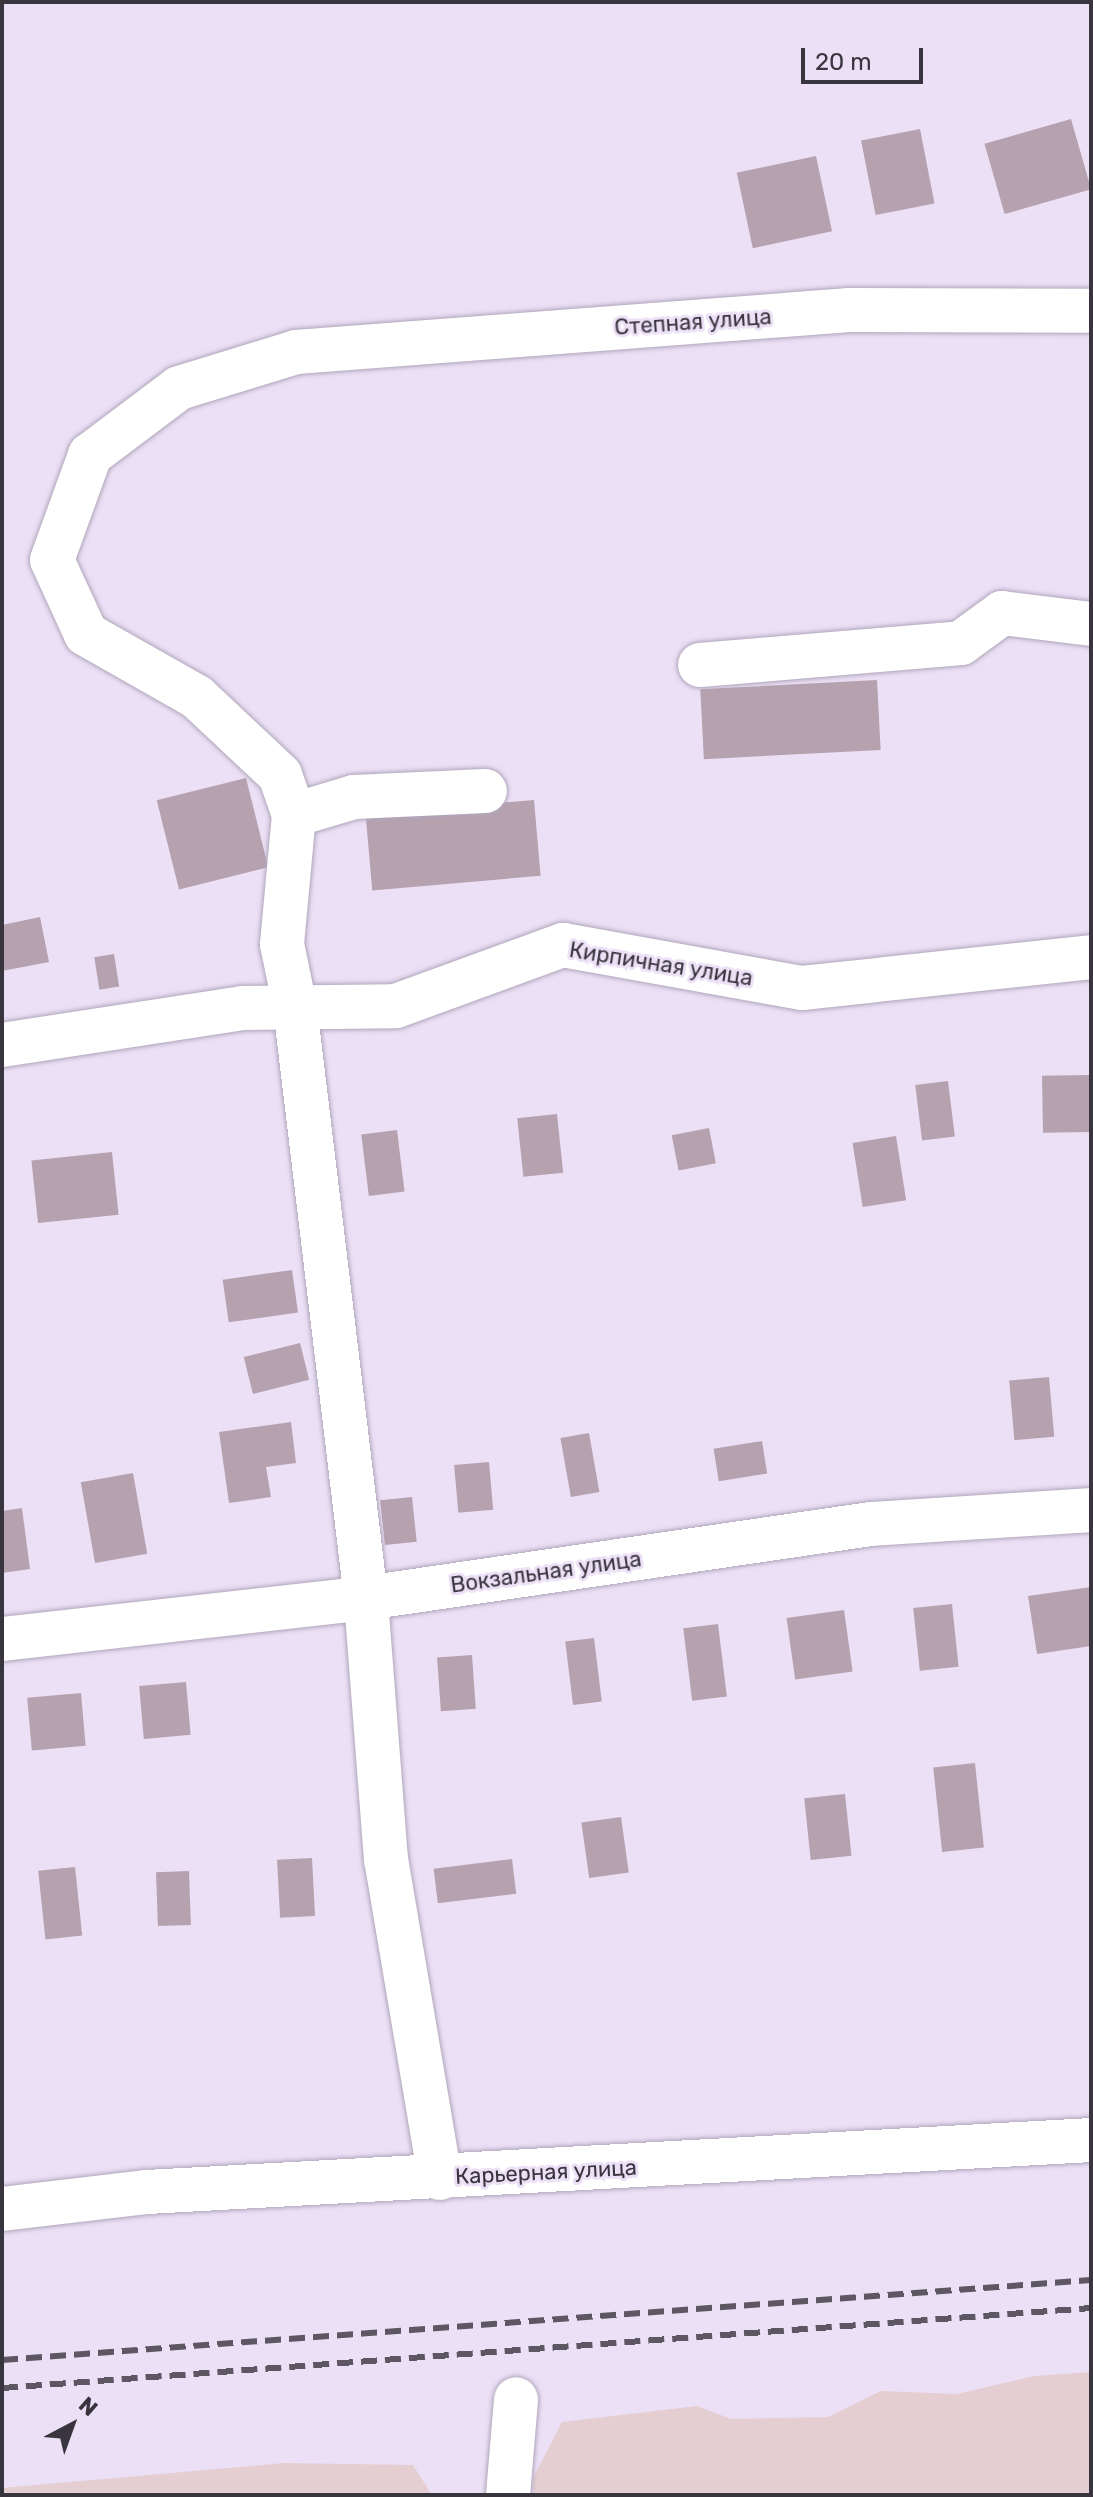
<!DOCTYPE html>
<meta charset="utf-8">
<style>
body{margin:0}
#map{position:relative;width:1093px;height:2497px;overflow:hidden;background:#ebe0f6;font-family:Rubik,sans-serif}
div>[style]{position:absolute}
.green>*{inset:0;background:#e4ced2}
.building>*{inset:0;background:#b6a1af;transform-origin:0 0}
.roads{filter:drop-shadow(0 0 2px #b0a6ba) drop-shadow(0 0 2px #b0a6ba)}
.minor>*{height:44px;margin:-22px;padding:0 22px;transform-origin:22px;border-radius:22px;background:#fff}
.rail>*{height:6px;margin-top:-3px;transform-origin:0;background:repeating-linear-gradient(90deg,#5c5762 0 16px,transparent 0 24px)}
span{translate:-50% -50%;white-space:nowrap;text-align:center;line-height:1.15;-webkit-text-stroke:6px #ebe0f6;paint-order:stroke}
.street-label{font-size:22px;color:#39353e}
.frame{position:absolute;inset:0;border:4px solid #39353e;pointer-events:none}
.north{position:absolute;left:32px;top:2385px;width:80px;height:80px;-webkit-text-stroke:6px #ebe0f6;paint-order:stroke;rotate:41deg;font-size:22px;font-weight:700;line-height:32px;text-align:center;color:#39353e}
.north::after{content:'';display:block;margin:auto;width:28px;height:36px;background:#39353e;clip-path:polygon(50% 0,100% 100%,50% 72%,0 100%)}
.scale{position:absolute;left:801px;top:48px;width:122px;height:36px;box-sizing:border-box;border:4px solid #39353e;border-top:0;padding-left:10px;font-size:24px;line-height:28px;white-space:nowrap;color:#39353e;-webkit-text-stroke:6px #ebe0f6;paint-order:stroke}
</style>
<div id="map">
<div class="green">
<div style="clip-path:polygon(1091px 2372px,1091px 2495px,533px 2495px,533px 2478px,562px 2422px,697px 2406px,731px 2419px,828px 2417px,881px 2391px,957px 2394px,1034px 2376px)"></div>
<div style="clip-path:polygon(284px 2463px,413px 2465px,432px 2495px,2px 2495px,2px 2488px)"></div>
</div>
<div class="building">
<div style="left:1071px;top:119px;width:73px;height:90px;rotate:74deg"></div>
<div style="left:920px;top:129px;width:76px;height:60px;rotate:79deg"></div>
<div style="left:816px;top:156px;width:77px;height:81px;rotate:78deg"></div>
<div style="left:877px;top:680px;width:70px;height:177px;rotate:87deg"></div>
<div style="left:246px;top:778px;width:92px;height:92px;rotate:76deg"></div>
<div style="left:534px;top:800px;width:76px;height:169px;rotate:85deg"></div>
<div style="clip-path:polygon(40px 917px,49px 962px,2px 971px,2px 925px)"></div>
<div style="left:114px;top:954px;width:33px;height:20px;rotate:81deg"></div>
<div style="left:1090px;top:1075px;width:57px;height:48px;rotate:89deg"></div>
<div style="left:948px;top:1081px;width:56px;height:33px;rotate:83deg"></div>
<div style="left:557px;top:1114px;width:59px;height:40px;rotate:84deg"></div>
<div style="left:709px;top:1128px;width:36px;height:38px;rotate:79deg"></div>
<div style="left:397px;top:1130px;width:62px;height:36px;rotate:83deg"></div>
<div style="left:896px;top:1136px;width:65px;height:44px;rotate:81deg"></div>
<div style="left:112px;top:1152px;width:63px;height:81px;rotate:84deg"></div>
<div style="left:292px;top:1270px;width:43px;height:70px;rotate:82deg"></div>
<div style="left:300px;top:1343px;width:38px;height:58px;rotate:76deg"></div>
<div style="left:1049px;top:1377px;width:60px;height:40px;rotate:85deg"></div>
<div style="clip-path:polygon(291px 1422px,296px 1463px,266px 1467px,271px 1497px,229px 1503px,219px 1432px)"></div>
<div style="left:589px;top:1433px;width:60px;height:29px;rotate:80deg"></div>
<div style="left:762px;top:1441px;width:33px;height:49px;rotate:81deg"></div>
<div style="left:489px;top:1462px;width:48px;height:35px;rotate:85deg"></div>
<div style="left:133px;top:1473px;width:82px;height:53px;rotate:80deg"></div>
<div style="left:412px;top:1497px;width:45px;height:32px;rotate:84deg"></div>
<div style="clip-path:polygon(22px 1508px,30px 1569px,2px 1573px,2px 1511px)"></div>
<div style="clip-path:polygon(1091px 1587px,1091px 1646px,1037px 1654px,1028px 1596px)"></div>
<div style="left:952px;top:1604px;width:63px;height:39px;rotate:84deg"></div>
<div style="left:844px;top:1610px;width:62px;height:58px;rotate:82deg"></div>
<div style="left:718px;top:1624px;width:73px;height:35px;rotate:83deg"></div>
<div style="left:594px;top:1638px;width:64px;height:29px;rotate:83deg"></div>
<div style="left:472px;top:1655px;width:54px;height:35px;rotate:86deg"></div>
<div style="left:186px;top:1682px;width:53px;height:47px;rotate:85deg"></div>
<div style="left:81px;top:1693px;width:53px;height:54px;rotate:85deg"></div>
<div style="left:975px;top:1763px;width:85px;height:42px;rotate:84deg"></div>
<div style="left:845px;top:1794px;width:62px;height:41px;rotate:84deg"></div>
<div style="left:621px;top:1817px;width:56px;height:40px;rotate:82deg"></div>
<div style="left:312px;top:1858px;width:58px;height:35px;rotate:87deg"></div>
<div style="left:512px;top:1859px;width:35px;height:79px;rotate:83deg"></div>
<div style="left:75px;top:1867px;width:69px;height:37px;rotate:84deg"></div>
<div style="left:189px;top:1871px;width:54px;height:33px;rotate:88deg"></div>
</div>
<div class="roads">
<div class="minor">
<div style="left:700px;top:665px;width:262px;rotate:-4.8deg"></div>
<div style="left:961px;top:643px;width:51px;rotate:-36.2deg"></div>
<div style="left:1002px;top:613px;width:90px;rotate:7deg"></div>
<div style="left:294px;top:815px;width:63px;rotate:-16.7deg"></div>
<div style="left:354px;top:797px;width:131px;rotate:-2.6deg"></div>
<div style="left:2px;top:1045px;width:244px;rotate:-8.7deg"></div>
<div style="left:243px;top:1008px;width:153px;rotate:-0.7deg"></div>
<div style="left:396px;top:1006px;width:178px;rotate:-20.1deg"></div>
<div style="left:563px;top:945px;width:243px;rotate:10.2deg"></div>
<div style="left:802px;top:988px;width:291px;rotate:-6.1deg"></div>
<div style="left:2px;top:1639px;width:366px;rotate:-6.4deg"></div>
<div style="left:366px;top:1598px;width:510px;rotate:-8.34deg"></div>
<div style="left:871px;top:1524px;width:220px;rotate:-3.6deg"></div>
<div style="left:440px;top:2178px;width:323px;rotate:-99.6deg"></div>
<div style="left:386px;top:1860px;width:263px;rotate:-94.4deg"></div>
<div style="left:366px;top:1598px;width:595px;rotate:-96.85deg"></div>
<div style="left:295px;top:1007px;width:64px;rotate:-101.7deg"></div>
<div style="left:282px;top:944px;width:130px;rotate:-84.7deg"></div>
<div style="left:294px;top:815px;width:42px;rotate:-109.3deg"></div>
<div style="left:280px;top:775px;width:114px;rotate:-136.8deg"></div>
<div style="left:197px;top:697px;width:128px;rotate:-150.4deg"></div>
<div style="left:86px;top:634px;width:81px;rotate:-114.7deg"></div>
<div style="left:52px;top:560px;width:112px;rotate:-70.1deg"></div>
<div style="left:90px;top:455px;width:111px;rotate:-37deg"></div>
<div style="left:179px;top:388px;width:122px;rotate:-17.1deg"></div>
<div style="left:296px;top:352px;width:555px;rotate:-4.34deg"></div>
<div style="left:849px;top:310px;width:242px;rotate:0.2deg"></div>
<div style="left:2px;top:2209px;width:146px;rotate:-6.7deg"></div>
<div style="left:147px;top:2192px;width:945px;rotate:-3.15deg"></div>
<div style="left:508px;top:2495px;width:96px;rotate:-85.2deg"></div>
</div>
</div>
<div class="rail">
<div style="left:2px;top:2360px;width:1092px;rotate:-4.2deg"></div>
<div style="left:2px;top:2388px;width:1092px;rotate:-4.2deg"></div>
</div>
<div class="street-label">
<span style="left:693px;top:322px;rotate:-4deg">Степная улица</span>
<span style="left:661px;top:964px;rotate:9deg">Кирпичная улица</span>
<span style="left:546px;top:1572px;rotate:-8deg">Вокзальная улица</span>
<span style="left:546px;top:2172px;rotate:-3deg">Карьерная улица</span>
</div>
<div class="frame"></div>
<div class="north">N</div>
<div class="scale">20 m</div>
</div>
